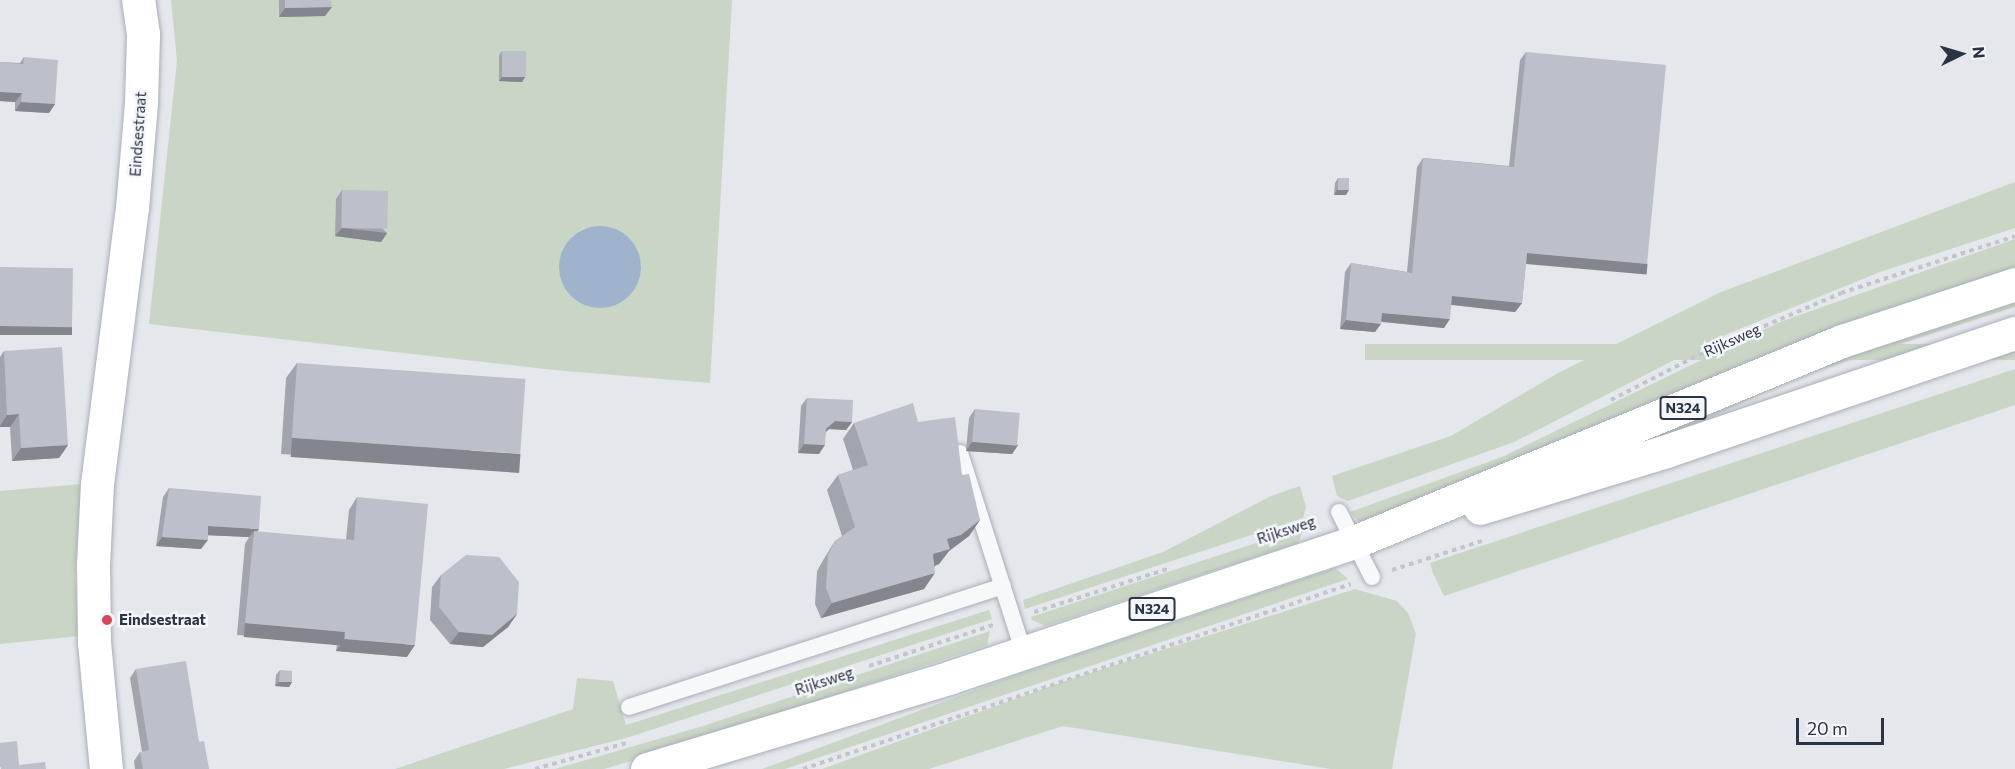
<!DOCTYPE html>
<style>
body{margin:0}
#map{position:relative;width:2015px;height:769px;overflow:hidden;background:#e4e7ec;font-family:Commissioner,sans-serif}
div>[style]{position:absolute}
.green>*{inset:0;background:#c9d6c5;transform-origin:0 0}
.water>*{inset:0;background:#9fb4cc}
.round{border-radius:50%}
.path>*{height:4px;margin-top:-2px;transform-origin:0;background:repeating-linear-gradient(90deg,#c2c5cb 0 4.5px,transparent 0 9px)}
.roads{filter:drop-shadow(0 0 2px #a9aeb7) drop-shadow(0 0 2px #a9aeb7)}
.lane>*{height:16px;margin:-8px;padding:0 8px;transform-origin:8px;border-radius:8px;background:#f7f8fa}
.secondary>*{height:33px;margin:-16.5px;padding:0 16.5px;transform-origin:16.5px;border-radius:16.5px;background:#fff}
.primary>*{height:33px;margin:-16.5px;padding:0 16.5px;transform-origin:16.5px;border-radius:16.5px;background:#fff}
.wall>*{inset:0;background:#a1a5ae}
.shaded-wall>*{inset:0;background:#83868d;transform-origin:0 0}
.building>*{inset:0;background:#bbc0ca;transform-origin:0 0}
.dots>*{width:16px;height:16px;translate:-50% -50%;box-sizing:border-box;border:3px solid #f4f6f9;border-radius:50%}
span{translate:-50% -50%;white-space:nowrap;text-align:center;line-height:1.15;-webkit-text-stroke:5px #f4f6f9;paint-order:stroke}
.shield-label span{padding:2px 4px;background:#f4f6f9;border:2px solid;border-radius:4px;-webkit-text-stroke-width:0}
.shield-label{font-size:14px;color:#2b3445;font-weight:700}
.street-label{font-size:15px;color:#2b3445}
.poi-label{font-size:15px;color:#2b3445;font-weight:700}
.left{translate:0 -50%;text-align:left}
.north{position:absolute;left:1931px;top:24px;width:60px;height:60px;-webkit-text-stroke:4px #f4f6f9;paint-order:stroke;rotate:85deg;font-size:16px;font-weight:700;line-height:24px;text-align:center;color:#2b3445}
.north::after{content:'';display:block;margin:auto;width:21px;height:27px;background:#2b3445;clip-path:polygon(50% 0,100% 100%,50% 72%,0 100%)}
.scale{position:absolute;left:1796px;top:718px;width:88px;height:27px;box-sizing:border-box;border:3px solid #2b3445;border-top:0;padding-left:8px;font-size:18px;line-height:21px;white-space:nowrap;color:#2b3445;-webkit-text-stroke:4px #f4f6f9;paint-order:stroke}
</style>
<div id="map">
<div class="green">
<div style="clip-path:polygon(evenodd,171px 0,732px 0,710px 383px,554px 370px,149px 324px,177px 61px,171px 0,584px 228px,638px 251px,641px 266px,571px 237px,584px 228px)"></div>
<div style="clip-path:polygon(2015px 182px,2015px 228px,1880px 272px,1715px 339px,1514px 442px,1348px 501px,1337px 496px,1332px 476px,1451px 436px,1558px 373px,1721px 292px)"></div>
<div style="clip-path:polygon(2015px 239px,2015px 276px,1429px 499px,1359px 522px,1350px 512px,1502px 457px,1780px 322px)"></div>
<div style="clip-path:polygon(2015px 294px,2015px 307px,1798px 377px,1654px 442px,1651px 431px,1739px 394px)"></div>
<div style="left:2015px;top:344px;width:16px;height:650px;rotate:90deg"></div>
<div style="clip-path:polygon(2015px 369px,2015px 405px,1444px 596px,1433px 573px,1430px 563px)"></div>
<div style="clip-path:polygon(81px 484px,75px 575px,79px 636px,0 644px,0 491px)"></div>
<div style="clip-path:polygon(1300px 486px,1306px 507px,1303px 518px,1025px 609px,1023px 600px,1163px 552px,1271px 496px)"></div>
<div style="clip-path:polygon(1305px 527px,1298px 543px,1045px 626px,1032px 620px,1031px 617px)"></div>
<div style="clip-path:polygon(1335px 568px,1348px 579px,785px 769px,762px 769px,1019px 674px)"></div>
<div style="clip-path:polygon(1355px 589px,1397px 601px,1408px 613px,1416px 634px,1392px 769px,1331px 769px,1063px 726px,929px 769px,822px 769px,1062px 682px)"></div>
<div style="clip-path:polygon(989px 610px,992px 619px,626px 738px,504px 769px,395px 769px,573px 709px,577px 678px,613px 681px,626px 725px)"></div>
<div style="clip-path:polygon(990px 631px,987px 645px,675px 748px,604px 769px,555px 769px,703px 726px)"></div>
</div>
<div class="water">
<div class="round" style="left:559px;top:226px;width:82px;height:82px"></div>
</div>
<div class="path">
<div style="left:1611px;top:400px;width:107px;rotate:-27.3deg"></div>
<div style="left:1706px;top:351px;width:147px;rotate:-23.2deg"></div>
<div style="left:1841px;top:293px;width:183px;rotate:-18.1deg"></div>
<div style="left:1392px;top:570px;width:98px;rotate:-17.9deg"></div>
<div style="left:1034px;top:612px;width:143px;rotate:-17.9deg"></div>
<div style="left:869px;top:666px;width:131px;rotate:-18.3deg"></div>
<div style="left:535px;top:769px;width:99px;rotate:-15.9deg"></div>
<div style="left:803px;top:769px;width:578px;rotate:-18.65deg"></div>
</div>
<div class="roads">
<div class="lane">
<div style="left:960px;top:453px;width:210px;rotate:72.3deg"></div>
<div style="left:1339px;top:512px;width:73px;rotate:63.1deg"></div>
<div style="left:629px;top:707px;width:393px;rotate:-17.9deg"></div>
</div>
<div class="secondary">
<div style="left:106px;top:769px;width:127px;rotate:-95.4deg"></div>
<div style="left:94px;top:643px;width:78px;rotate:-90.7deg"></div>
<div style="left:93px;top:565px;width:81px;rotate:-87.2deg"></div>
<div style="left:97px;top:484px;width:278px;rotate:-82.8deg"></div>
<div style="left:132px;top:208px;width:105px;rotate:-85.1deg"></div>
<div style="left:141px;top:103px;width:69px;rotate:-88.3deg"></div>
<div style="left:143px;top:34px;width:34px;rotate:-98deg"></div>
</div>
<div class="primary">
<div style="left:1480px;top:508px;width:195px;rotate:-17deg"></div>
<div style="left:1666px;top:451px;width:368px;rotate:-18.7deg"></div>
<div style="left:647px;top:769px;width:318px;rotate:-16.8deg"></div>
<div style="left:951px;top:677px;width:425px;rotate:-18.5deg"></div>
<div style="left:1354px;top:542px;width:528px;rotate:-22.39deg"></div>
<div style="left:1842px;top:341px;width:182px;rotate:-18.2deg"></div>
</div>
</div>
<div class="wall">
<div style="clip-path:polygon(279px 0,340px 0,331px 0,325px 16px,279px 17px)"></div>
<div style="clip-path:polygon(502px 51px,525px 77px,522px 82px,499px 81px,499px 55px)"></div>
<div style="clip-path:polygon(1526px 52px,1647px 264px,1641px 273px,1526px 262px,1522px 303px,1515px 312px,1451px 305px,1444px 328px,1381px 322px,1375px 332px,1340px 329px,1345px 272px,1351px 263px,1407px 272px,1417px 167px,1423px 158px,1509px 166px,1520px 60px)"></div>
<div style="clip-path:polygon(24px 57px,55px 104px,49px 113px,15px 111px,15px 102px,0 101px,0 62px,20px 63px)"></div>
<div style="clip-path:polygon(1338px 178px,1346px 195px,1334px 195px,1335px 183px)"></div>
<div style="clip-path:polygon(342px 190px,387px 233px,381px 242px,335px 236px,336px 199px)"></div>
<div style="clip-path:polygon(4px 351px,68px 445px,59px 458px,12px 461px,10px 427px,0 427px,0 357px)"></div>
<div style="clip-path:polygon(297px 363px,509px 470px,281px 454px,286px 378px)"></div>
<div style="clip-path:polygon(807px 398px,852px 422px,846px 430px,829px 429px,826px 432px,819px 454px,798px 453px,801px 406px)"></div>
<div style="clip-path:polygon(975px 409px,1018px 445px,1012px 454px,966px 451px,969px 418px)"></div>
<div style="clip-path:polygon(918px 422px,962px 475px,980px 520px,969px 536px,949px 551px,939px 564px,935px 566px,924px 589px,821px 618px,815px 604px,817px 571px,825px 557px,835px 541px,842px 536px,827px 490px,838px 475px,853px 470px,843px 439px,854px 423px)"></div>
<div style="clip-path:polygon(169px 488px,257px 532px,346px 540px,349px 510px,357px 497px,407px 657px,336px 651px,337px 644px,237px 635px,245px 544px,249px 537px,208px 535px,201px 549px,156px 546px,163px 497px)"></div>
<div style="clip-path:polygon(441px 575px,517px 614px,508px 627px,483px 647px,450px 644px,430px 620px,432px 587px)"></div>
<div style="clip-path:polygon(136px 669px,199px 742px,209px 769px,135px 769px,134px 761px,140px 752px,142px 752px,130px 678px)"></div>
<div style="clip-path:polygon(280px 670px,292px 682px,289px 687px,275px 686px,276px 675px)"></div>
</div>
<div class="shaded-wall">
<div style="clip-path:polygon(332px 7px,325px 16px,279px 17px,285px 8px)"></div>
<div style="clip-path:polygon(502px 77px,525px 77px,522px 82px,499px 81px)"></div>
<div style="clip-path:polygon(0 92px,22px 93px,15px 102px,0 101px)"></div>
<div style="clip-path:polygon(21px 102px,55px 104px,49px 113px,15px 111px)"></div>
<div style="clip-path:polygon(1337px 190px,1349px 190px,1346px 195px,1334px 195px)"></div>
<div style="clip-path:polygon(342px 228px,387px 233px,381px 242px,335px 236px)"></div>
<div style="left:1527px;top:253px;width:121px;height:11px;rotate:5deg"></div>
<div style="clip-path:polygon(1452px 296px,1522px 303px,1515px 312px,1446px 304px)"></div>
<div style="clip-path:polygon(1382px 313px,1450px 319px,1444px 328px,1376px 321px)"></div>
<div style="clip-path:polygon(1346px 320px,1381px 324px,1375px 332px,1340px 329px)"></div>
<div style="left:0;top:326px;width:72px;height:9px"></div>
<div style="clip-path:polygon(19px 414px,10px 427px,0 427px,0 426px,7px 415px)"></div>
<div style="clip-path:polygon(835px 421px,852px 422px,846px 430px,829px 429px,820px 437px,826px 429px)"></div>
<div style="left:292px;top:438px;width:229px;height:19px;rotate:4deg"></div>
<div style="clip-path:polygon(972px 442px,1018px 445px,1012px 454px,966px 451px)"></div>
<div style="clip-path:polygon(804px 444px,825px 445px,819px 454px,798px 453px)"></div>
<div style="clip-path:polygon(68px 445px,59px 458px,12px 461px,21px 448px)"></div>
<div style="clip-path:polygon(980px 520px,969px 536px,949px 551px,939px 564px,923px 570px,933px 554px,947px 539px)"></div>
<div style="clip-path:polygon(208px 526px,259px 529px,253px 538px,254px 531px,249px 537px,202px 535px)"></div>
<div style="clip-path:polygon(162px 537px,208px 540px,201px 549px,156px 546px)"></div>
<div style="clip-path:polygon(935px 573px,924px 589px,821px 618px,832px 603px)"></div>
<div style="clip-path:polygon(517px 614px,508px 627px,483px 647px,450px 644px,459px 632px)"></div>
<div style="left:245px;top:623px;width:100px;height:14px;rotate:5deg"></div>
<div style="clip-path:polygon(345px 639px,415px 645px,407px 657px,336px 651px)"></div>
<div style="clip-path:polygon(279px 682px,292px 682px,289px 687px,275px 686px)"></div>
</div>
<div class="building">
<div style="clip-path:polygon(285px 0,331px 0,332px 7px,285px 8px)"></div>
<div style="left:502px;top:51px;width:24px;height:26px"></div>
<div style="clip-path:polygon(1526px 52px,1666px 65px,1647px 264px,1527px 253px,1522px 303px,1452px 296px,1450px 319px,1382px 313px,1381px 324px,1346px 320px,1351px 263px,1412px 273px,1423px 158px,1514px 167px)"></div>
<div style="clip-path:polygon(24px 57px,58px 60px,55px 104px,21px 102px,22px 93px,0 92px,0 62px,23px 64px)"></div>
<div style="left:1338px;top:178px;width:11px;height:12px"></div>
<div style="left:342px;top:190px;width:46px;height:38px;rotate:1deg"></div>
<div style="left:0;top:267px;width:73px;height:59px;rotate:1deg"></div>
<div style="clip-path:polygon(62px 347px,68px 445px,21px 448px,19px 414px,7px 415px,4px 351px)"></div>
<div style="left:297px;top:363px;width:229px;height:75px;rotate:4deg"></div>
<div style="clip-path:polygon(807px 398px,853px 400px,852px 422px,835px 421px,826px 429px,825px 445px,804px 444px)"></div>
<div style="clip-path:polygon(913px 403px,918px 422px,955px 417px,962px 475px,969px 474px,980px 520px,961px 535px,947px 539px,950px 549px,933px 554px,935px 573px,832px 603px,826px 588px,828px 555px,835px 541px,855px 527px,838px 475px,868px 465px,854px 423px)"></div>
<div style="left:975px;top:409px;width:45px;height:33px;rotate:5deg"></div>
<div style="clip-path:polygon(169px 488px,261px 496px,259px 529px,208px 526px,208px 540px,162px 537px)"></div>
<div style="clip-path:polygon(357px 497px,428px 504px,415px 645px,345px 639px,345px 632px,245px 623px,254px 531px,354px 540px)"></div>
<div style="clip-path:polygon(466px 555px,499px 557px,519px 582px,517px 614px,492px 635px,459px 632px,439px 607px,441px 575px)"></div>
<div style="clip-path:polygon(186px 661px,199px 742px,204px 741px,209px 769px,143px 769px,140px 752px,149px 750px,136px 669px)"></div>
<div style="clip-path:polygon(280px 670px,292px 671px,292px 682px,279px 682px)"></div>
<div style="clip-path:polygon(17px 741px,19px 765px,45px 762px,46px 769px,1px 769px,1px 767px,0 767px,0 743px)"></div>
</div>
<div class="dots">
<div style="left:107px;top:620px;background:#d1495b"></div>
</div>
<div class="shield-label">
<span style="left:1683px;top:408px">N324</span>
<span style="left:1152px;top:609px">N324</span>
</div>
<div class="street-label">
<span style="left:138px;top:134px;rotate:-86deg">Eindsestraat</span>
<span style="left:1732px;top:340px;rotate:-24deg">Rijksweg</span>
<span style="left:1286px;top:530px;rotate:-18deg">Rijksweg</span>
<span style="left:824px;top:681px;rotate:-18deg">Rijksweg</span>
</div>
<div class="poi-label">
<span class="left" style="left:119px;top:620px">Eindsestraat</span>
</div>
<div class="north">N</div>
<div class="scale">20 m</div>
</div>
